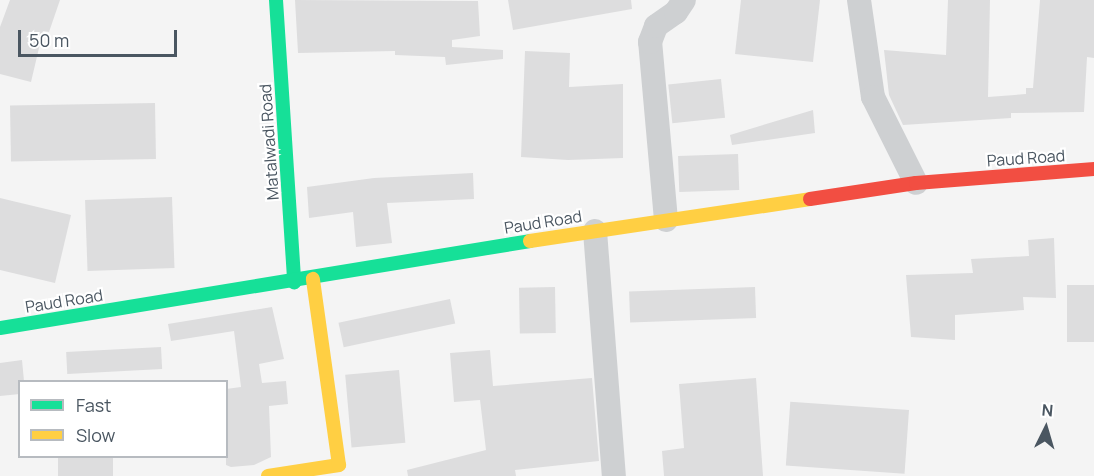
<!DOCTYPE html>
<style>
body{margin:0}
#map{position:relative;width:1094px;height:476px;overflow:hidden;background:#f4f4f4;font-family:Manrope,sans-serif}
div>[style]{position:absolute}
.building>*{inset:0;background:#ddddde;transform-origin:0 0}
.street>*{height:24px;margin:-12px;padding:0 12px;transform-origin:12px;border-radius:12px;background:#ced0d2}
.fast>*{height:14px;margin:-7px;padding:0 7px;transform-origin:7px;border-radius:7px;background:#16e098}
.slow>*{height:14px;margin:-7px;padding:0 7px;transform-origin:7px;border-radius:7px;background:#ffcf43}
.jam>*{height:14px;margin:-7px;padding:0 7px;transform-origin:7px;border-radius:7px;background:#f24e42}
span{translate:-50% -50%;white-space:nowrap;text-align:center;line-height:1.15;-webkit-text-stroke:4.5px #fff;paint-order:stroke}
.street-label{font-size:16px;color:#4a5661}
.legend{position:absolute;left:18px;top:380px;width:210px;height:78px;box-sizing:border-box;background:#fff;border:2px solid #b7bbc0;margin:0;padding:8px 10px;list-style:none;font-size:18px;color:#4a5661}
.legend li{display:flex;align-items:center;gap:12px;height:30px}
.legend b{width:30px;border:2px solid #b7bbc0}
.north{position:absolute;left:1016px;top:398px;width:60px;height:60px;-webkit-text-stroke:4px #fff;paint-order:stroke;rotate:5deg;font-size:16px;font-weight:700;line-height:24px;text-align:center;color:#4a5661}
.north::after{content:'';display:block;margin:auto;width:21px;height:27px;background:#4a5661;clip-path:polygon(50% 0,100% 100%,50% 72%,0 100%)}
.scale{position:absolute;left:18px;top:30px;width:159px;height:27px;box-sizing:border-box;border:3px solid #4a5661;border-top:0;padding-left:8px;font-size:18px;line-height:21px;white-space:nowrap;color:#4a5661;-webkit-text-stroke:4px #fff;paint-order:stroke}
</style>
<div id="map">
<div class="building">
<div style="clip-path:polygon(10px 0,60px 0,49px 32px,43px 31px,31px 82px,0 74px,0 27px)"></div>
<div style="clip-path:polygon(295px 0,478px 1px,480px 36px,452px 40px,452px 47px,503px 50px,503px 59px,446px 65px,445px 57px,395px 55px,395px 51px,298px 53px)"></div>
<div style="clip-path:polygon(508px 0,631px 0,632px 9px,513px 30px)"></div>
<div style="clip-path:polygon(741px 0,820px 0,813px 62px,735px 54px)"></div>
<div style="clip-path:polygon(948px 0,990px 0,988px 97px,1026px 94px,1026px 88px,1033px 88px,1040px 0,1094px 0,1094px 58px,1087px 57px,1084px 112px,1011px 113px,1011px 118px,903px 125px,889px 95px,884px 50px,946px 55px)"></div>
<div style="clip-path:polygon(525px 51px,570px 53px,569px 87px,623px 84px,623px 158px,568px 160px,521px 157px)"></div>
<div style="left:721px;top:79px;width:39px;height:53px;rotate:84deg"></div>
<div style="left:155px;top:103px;width:56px;height:145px;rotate:89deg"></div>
<div style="clip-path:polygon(813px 110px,815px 133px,732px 145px,730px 135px)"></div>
<div style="left:738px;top:154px;width:36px;height:60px;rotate:88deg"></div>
<div style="clip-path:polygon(473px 173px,474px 199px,387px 203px,392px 243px,356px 247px,353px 212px,309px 218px,307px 187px,374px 178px)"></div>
<div style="left:172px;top:197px;width:71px;height:87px;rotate:88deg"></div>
<div style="clip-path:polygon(0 198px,71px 215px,55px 283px,0 270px)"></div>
<div style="clip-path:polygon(1054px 238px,1056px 298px,1023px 297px,1024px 310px,955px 315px,955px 340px,911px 337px,906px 275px,973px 273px,971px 259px,1029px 256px,1028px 240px)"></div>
<div style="left:1094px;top:285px;width:57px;height:27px;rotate:90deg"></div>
<div style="left:555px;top:287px;width:46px;height:36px;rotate:89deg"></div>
<div style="left:755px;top:287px;width:31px;height:126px;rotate:88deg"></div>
<div style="left:450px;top:299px;width:25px;height:114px;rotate:78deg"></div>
<div style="clip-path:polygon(272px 307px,284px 359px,259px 364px,262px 383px,286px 381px,288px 404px,269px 406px,271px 457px,254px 465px,231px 467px,226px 465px,226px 389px,241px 387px,234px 331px,171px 341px,168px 324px)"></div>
<div style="left:161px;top:347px;width:22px;height:95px;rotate:87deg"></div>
<div style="clip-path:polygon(490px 350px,493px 386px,592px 378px,599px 461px,515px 470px,516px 476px,408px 476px,407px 470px,486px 450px,480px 400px,454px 402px,450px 353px)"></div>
<div style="clip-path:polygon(22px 360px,24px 381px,20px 381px,20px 394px,0 396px,0 363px)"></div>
<div style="left:399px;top:370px;width:73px;height:54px;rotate:85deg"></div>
<div style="clip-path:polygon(756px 378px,763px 476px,664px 476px,662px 451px,684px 448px,679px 384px)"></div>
<div style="left:909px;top:410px;width:64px;height:119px;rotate:94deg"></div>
<div style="left:58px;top:456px;width:55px;height:20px"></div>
</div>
<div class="street">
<div style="left:859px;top:0;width:98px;rotate:81.8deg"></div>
<div style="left:873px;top:97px;width:96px;rotate:63.4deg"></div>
<div style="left:666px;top:220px;width:179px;rotate:-95.1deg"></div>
<div style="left:650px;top:42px;width:17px;rotate:-69deg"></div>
<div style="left:656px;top:26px;width:24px;rotate:-35deg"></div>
<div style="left:676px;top:12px;width:14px;rotate:-56deg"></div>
<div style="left:595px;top:231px;width:246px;rotate:85.6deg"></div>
</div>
<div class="fast">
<div style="left:276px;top:0;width:283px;rotate:86.3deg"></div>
<div style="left:0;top:328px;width:537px;rotate:-9.32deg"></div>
</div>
<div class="slow">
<div style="left:530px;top:241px;width:283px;rotate:-8.5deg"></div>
<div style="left:268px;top:476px;width:72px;rotate:-8.8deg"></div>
<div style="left:339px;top:465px;width:188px;rotate:-98deg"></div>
</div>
<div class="jam">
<div style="left:810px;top:199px;width:107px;rotate:-8.6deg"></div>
<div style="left:916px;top:183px;width:179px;rotate:-4.5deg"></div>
</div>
<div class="street-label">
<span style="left:269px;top:142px;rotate:-94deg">Matalwadi Road</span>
<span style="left:1026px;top:158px;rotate:-4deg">Paud Road</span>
<span style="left:543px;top:222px;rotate:-9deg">Paud Road</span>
<span style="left:64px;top:301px;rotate:-9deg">Paud Road</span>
</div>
<ul class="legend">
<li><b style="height:8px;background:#16e098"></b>Fast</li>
<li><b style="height:8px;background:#ffcf43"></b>Slow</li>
</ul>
<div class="north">N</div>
<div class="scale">50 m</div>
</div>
